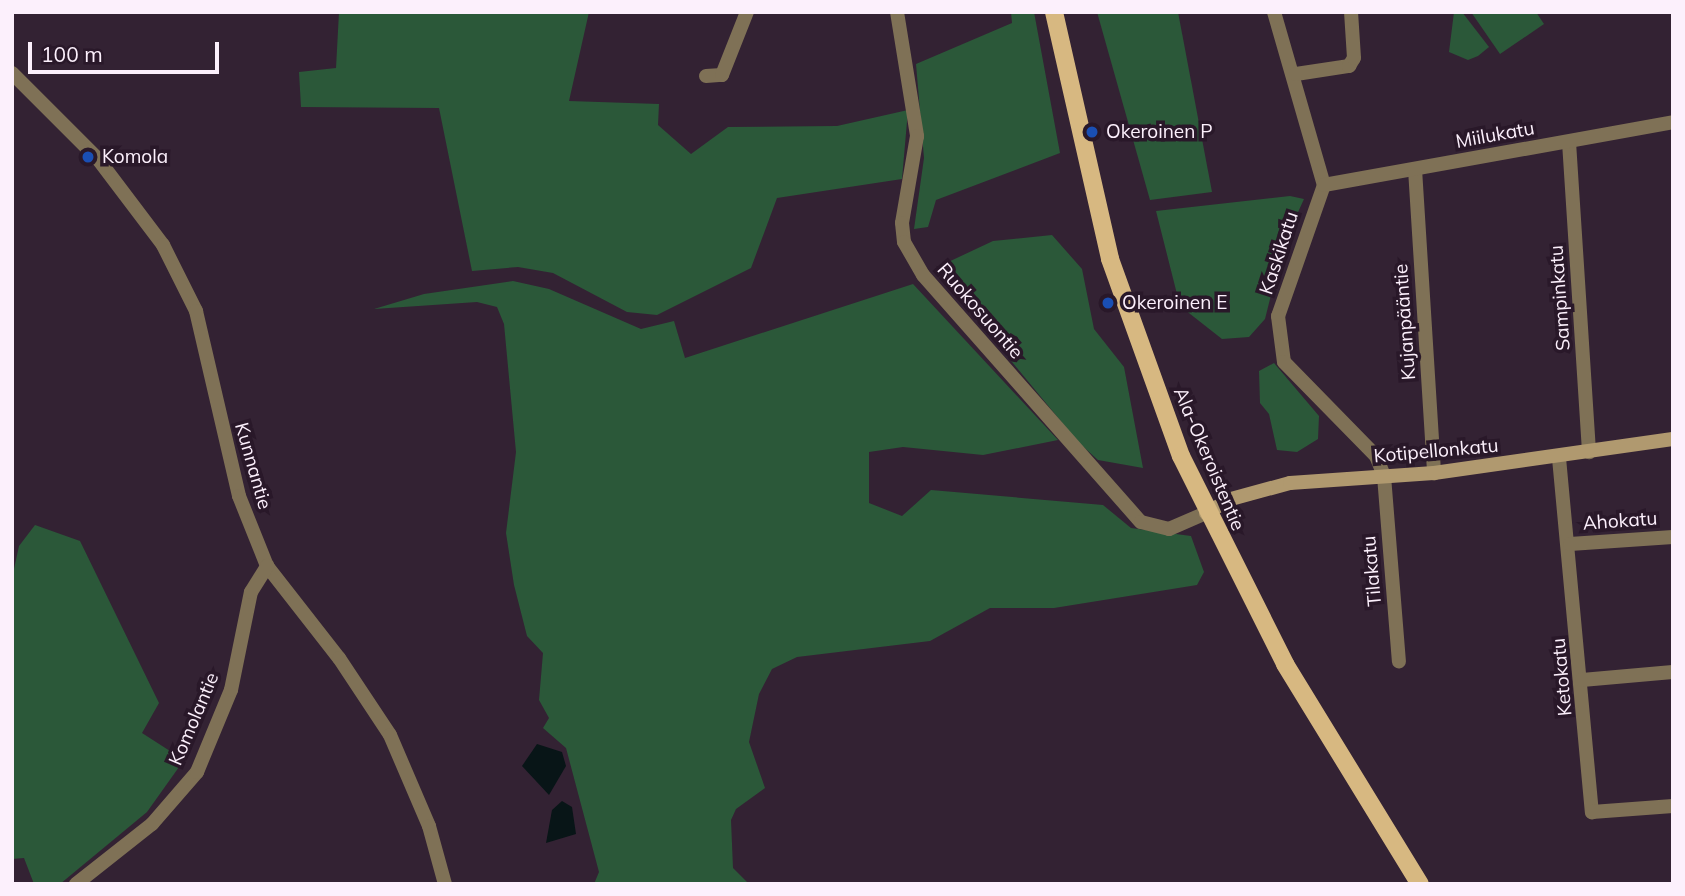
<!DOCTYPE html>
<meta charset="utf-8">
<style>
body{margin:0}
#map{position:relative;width:1685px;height:896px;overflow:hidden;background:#323;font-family:Mulish,sans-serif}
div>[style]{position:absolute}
.green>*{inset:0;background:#2b5839}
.water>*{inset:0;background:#081517}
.street>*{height:14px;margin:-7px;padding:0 7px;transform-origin:7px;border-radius:7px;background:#7f7156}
.secondary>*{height:14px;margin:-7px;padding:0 7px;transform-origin:7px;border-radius:7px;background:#b0996f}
.primary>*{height:18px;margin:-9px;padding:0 9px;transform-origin:9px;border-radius:9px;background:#d7b881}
.dots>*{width:19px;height:19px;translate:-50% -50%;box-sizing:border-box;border:4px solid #291829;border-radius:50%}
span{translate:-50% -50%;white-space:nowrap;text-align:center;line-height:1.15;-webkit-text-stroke:7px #291829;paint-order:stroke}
.poi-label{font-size:19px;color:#fcf0fc}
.left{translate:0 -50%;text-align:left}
.street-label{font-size:19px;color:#fcf0fc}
.frame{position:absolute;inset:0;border:14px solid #fcf0fc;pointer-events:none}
.scale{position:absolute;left:28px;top:42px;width:191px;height:32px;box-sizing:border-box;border:4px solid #fcf0fc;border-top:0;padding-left:9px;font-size:21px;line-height:24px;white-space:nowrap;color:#fcf0fc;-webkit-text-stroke:5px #291829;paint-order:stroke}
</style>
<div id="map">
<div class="green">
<div style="clip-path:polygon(339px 12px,589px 12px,569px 101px,659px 104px,658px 125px,691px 154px,728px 127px,837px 126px,908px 110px,902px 179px,777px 198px,751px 268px,657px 315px,627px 312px,553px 273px,518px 267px,472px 271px,439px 108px,301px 107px,299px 72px,336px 68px)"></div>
<div style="clip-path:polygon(1011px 12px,1034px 12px,1060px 153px,936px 200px,928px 227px,914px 229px,924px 158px,916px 64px,1012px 23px)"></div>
<div style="clip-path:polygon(1097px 12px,1178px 12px,1212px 192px,1150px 200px)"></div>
<div style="clip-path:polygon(1454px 12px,1462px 12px,1489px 47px,1478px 56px,1468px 60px,1449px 52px)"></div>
<div style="clip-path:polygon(1471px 12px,1536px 12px,1544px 24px,1500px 54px)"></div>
<div style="clip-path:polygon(1290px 196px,1304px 199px,1284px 243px,1265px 319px,1249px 337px,1222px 339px,1180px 306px,1156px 211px)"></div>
<div style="clip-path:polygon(1052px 235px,1082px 269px,1094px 329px,1124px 367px,1143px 468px,1098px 460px,1078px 442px,947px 283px,944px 264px,993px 241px)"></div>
<div style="clip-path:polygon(513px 281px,549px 289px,641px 329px,674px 321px,685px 358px,913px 284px,1058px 440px,983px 455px,903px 447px,869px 452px,869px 503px,902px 516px,931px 490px,1103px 505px,1131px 528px,1191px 536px,1204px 572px,1197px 585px,1054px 608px,990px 608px,930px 641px,797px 657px,772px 669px,759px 694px,749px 742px,765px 788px,736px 809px,731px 820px,733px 868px,749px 884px,594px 884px,599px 872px,566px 748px,543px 728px,549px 718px,539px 700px,543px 653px,527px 636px,514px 585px,506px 533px,516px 452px,504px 324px,497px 307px,477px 302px,374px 309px,424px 294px)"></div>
<div style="clip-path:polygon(1274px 363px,1319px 416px,1318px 439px,1297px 452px,1277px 450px,1269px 414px,1260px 403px,1259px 371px)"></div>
<div style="clip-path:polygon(35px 525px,80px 541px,159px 703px,142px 733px,184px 760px,147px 812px,60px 884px,34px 884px,24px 858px,12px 859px,12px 578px,19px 546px)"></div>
</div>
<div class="water">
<div style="clip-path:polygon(537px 744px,562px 752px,566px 766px,549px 795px,522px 766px)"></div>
<div style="clip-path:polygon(562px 801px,572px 807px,576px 834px,546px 843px,552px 810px)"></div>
</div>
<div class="street">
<div style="left:897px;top:12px;width:126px;rotate:80.8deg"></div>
<div style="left:917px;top:136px;width:88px;rotate:99.8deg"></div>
<div style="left:902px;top:223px;width:19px;rotate:84deg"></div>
<div style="left:904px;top:242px;width:38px;rotate:60deg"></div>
<div style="left:923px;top:275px;width:329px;rotate:48.6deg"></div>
<div style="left:1141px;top:522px;width:29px;rotate:14deg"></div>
<div style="left:1169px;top:529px;width:40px;rotate:-23.4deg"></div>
<div style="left:1274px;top:12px;width:180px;rotate:73.9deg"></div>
<div style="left:1324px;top:185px;width:139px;rotate:109.3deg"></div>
<div style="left:1278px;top:316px;width:46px;rotate:82.6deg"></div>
<div style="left:1284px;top:362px;width:132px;rotate:45.6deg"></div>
<div style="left:1376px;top:456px;width:22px;rotate:68deg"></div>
<div style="left:1384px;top:476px;width:186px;rotate:85.4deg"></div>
<div style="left:12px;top:73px;width:122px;rotate:45deg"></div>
<div style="left:98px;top:159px;width:108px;rotate:52.9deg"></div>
<div style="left:163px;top:245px;width:74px;rotate:63.4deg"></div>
<div style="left:196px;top:311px;width:190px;rotate:76.9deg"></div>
<div style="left:239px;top:496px;width:75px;rotate:68.2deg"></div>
<div style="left:267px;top:566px;width:117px;rotate:52deg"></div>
<div style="left:339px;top:658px;width:92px;rotate:56.5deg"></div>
<div style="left:390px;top:735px;width:99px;rotate:66.8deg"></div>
<div style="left:429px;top:826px;width:60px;rotate:74.6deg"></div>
<div style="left:1296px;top:74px;width:54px;rotate:-8.6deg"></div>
<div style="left:1349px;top:66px;width:9px;rotate:-58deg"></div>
<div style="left:1354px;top:58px;width:46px;rotate:-93.7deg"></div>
<div style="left:706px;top:76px;width:16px;rotate:-4deg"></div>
<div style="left:722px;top:75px;width:68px;rotate:-68.4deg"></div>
<div style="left:1569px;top:142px;width:311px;rotate:86.3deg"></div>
<div style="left:1415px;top:169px;width:305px;rotate:86.4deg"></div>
<div style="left:1324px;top:185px;width:355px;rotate:-10.2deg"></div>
<div style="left:1559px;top:458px;width:356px;rotate:84.7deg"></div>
<div style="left:1592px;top:812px;width:81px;rotate:-4.2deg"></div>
<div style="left:1570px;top:544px;width:103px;rotate:-3.9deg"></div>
<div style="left:1582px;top:680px;width:91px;rotate:-5deg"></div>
<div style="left:76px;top:884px;width:97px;rotate:-38.3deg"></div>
<div style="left:152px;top:824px;width:69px;rotate:-49.1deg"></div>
<div style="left:197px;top:772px;width:89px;rotate:-67.5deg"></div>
<div style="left:231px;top:690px;width:100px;rotate:-78.5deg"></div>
<div style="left:251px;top:592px;width:31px;rotate:-58deg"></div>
</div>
<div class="secondary">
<div style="left:1206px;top:513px;width:29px;rotate:-29deg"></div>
<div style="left:1231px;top:499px;width:61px;rotate:-15.2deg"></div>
<div style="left:1290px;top:483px;width:144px;rotate:-4deg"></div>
<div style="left:1434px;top:473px;width:241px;rotate:-8.1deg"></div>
</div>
<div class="primary">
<div style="left:1054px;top:12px;width:253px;rotate:77.2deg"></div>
<div style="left:1110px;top:259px;width:209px;rotate:70.2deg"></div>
<div style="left:1181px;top:456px;width:233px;rotate:63.4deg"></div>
<div style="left:1285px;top:664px;width:258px;rotate:58.5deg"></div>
</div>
<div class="dots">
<div style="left:1092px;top:132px;background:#1a4fb4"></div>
<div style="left:88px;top:157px;background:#1a4fb4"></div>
<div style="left:1108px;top:303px;background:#1a4fb4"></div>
</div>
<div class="poi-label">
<span class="left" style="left:1106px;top:132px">Okeroinen P</span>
<span class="left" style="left:102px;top:157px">Komola</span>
<span class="left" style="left:1122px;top:303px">Okeroinen E</span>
</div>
<div class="street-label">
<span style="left:1495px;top:135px;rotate:-10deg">Miilukatu</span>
<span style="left:1279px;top:253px;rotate:-72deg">Kaskikatu</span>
<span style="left:1560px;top:298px;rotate:-94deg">Sampinkatu</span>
<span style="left:980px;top:311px;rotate:49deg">Ruokosuontie</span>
<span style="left:1405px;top:322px;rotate:-94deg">Kujanpääntie</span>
<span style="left:1436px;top:451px;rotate:-5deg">Kotipellonkatu</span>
<span style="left:1209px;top:459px;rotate:67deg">Ala-Okeroistentie</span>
<span style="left:253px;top:466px;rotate:74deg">Kunnantie</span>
<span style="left:1620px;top:521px;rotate:-4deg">Ahokatu</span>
<span style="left:1372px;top:571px;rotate:-95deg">Tilakatu</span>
<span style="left:1562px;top:677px;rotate:-95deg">Ketokatu</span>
<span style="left:194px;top:719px;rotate:-67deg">Komolantie</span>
</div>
<div class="frame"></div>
<div class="scale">100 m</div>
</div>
